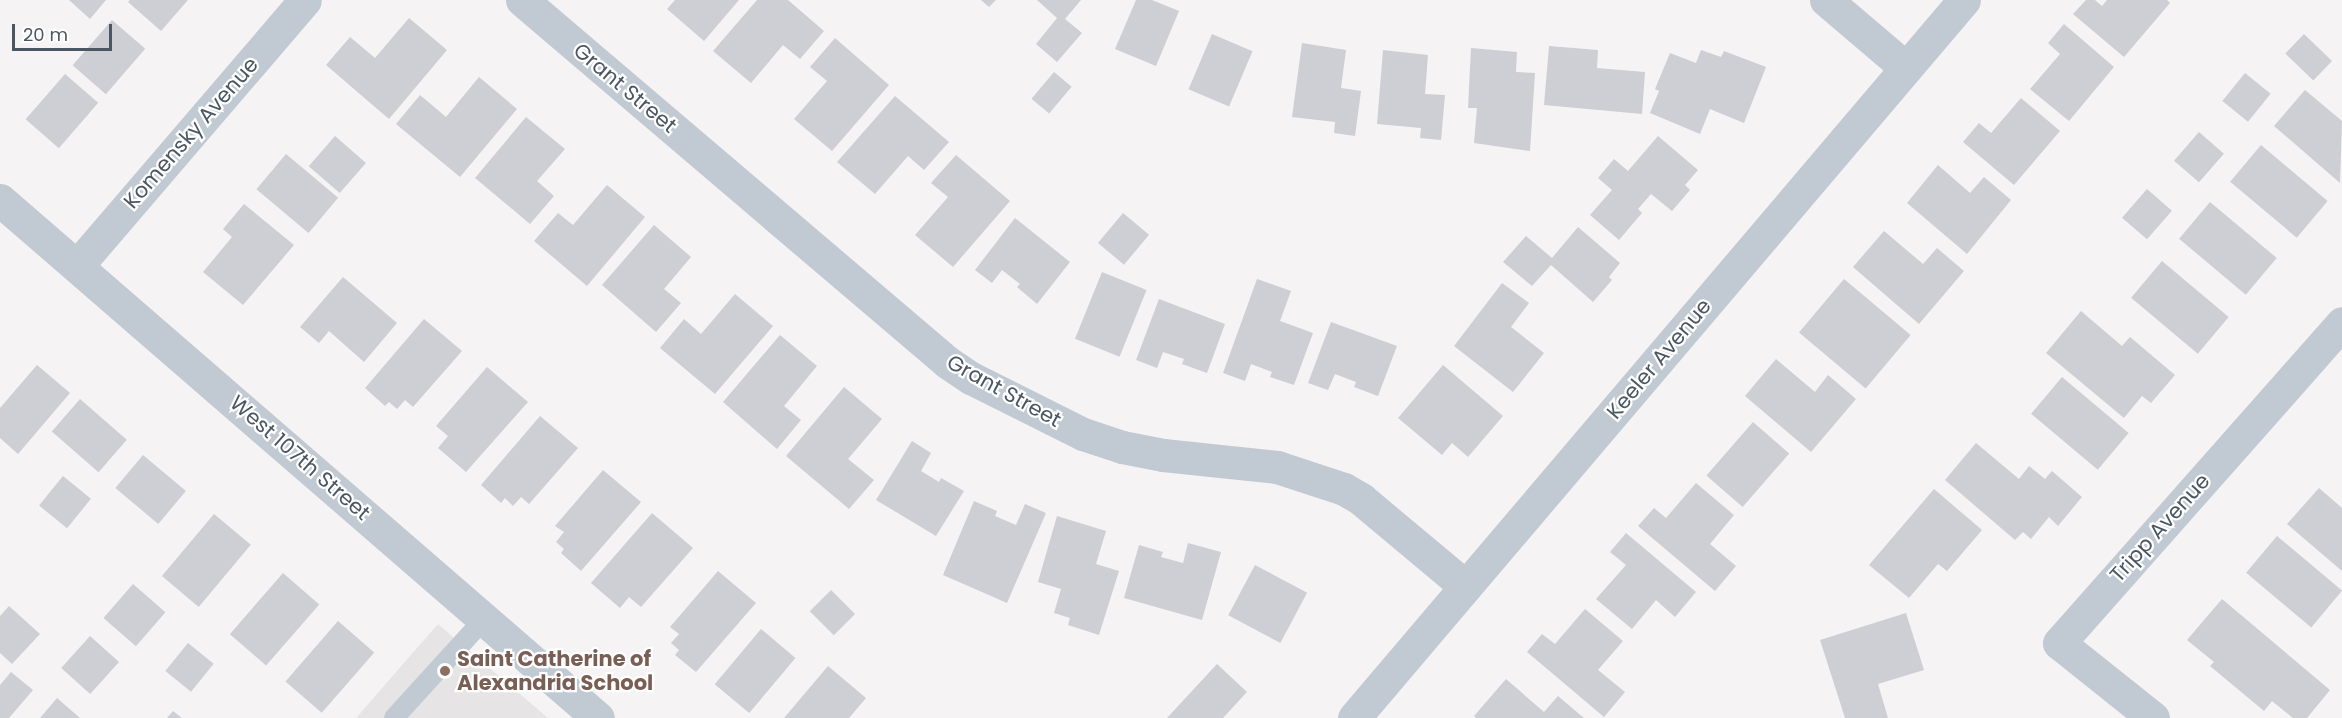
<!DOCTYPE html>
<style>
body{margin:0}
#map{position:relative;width:2342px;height:718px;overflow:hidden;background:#f5f3f3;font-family:Poppins,sans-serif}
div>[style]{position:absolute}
.education>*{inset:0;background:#e6e4e5}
.building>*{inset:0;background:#cdcfd5;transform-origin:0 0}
.service>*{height:20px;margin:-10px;padding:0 10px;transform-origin:10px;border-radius:10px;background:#c1cad2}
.minor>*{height:33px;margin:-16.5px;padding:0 16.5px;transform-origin:16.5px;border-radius:16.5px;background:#c1cad2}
.dots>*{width:16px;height:16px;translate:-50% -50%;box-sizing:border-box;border:3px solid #fff;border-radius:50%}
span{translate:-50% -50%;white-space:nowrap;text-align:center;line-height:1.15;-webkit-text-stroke:4.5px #fff;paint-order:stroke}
.street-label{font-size:21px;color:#4a5661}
.education-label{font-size:21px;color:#785e54;font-weight:700}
.left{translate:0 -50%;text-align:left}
.scale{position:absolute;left:12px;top:24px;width:100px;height:27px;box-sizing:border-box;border:3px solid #4a5661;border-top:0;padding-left:8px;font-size:18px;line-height:21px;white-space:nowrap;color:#4a5661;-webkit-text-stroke:4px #fff;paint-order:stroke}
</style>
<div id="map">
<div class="education">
<div style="clip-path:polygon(438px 624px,548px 718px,356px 718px)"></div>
</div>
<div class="building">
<div style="clip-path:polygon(69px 0,106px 0,90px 19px)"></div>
<div style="clip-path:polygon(130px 0,188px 0,161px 31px,128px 2px)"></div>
<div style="clip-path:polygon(675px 0,739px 0,704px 41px,667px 9px)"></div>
<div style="clip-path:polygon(757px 0,788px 0,824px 31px,800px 59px,783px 45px,751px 83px,713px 51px)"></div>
<div style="clip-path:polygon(981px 0,996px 0,989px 7px)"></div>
<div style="clip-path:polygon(1037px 0,1081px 0,1065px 19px,1082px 33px,1057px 62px,1036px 44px,1057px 18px)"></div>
<div style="clip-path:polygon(1136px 0,1152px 0,1179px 11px,1156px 66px,1115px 49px)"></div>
<div style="clip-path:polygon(2086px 0,2095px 0,2102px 6px,2107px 0,2167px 0,2170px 3px,2124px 57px,2073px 14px)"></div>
<div style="clip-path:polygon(409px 18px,447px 50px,389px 119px,326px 65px,350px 37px,375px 58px)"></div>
<div style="left:112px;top:20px;width:44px;height:60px;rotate:41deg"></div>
<div style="clip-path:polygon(2064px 24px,2114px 67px,2069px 121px,2030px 89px,2060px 54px,2048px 43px)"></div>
<div style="left:1212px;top:34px;width:44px;height:60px;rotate:23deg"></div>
<div style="left:2304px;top:34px;width:39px;height:27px;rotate:44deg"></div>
<div style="clip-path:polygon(835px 38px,889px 85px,832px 151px,794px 119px,827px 81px,810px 67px)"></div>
<div style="clip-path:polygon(1302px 43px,1346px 50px,1341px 88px,1361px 91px,1355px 136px,1334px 133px,1335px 122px,1292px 117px)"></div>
<div style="clip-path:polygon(1549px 46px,1598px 50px,1597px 68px,1645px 72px,1642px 114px,1544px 105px)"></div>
<div style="clip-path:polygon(1471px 48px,1517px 52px,1516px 72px,1535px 73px,1530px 151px,1474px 143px,1477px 108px,1468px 108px)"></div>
<div style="clip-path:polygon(1383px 50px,1428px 55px,1425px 94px,1445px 95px,1441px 140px,1420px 138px,1421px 128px,1377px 124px)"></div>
<div style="clip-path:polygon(1701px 50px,1721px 57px,1724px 51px,1766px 67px,1744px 123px,1710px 109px,1700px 134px,1650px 113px,1659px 91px,1655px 89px,1670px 53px,1696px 63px)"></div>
<div style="left:1054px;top:72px;width:23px;height:35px;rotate:40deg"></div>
<div style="left:2245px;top:73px;width:33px;height:36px;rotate:39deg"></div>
<div style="left:65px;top:74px;width:44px;height:60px;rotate:41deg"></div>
<div style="clip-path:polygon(479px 77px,517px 109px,460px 177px,396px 124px,420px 95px,446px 117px)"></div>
<div style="clip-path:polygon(2305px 90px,2342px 121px,2340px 183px,2274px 126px)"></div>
<div style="clip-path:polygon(895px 96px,949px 142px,924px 170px,908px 156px,875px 194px,837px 162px)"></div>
<div style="clip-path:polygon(2021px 98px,2060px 131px,2014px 185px,1963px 142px,1979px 123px,1991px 133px)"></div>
<div style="clip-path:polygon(526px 117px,565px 149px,537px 181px,554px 196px,530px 224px,475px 178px)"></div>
<div style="left:2199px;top:132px;width:33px;height:38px;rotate:41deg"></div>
<div style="left:335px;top:136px;width:41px;height:40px;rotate:41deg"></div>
<div style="clip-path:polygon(1658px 136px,1698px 170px,1685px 185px,1690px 190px,1672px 211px,1651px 194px,1638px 209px,1642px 213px,1619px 240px,1590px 215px,1612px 190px,1598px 178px,1614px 159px,1628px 171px)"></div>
<div style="left:2261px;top:145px;width:87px;height:48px;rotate:40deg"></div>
<div style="left:286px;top:154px;width:68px;height:46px;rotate:40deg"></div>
<div style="clip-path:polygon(956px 155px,1010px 201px,953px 267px,915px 235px,948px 197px,931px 183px)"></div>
<div style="clip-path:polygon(1938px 165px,1970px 193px,1984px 177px,2011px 200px,1967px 254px,1907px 203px)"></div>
<div style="clip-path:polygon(607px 185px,645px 217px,587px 286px,534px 241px,558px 213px,573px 225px)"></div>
<div style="left:2147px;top:189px;width:33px;height:38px;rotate:41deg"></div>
<div style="left:2210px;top:202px;width:87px;height:48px;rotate:40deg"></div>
<div style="clip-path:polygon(244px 204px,294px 245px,243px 305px,203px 272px,232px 237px,223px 229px)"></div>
<div style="left:1123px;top:213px;width:34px;height:39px;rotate:40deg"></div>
<div style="clip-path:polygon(1015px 218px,1070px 262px,1037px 304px,1017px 287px,1020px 284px,1002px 270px,992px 283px,975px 270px)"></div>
<div style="clip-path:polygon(654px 225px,691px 257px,664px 289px,681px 303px,656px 332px,602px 285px)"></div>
<div style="clip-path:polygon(1578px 227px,1620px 263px,1609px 277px,1612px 280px,1593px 302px,1551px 265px,1532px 286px,1503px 262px,1526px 236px,1552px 258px)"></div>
<div style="clip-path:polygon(1884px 231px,1923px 264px,1937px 248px,1964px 271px,1919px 324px,1853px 267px)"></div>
<div style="left:2162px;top:261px;width:87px;height:48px;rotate:40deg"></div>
<div style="left:1102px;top:272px;width:48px;height:72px;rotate:22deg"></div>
<div style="clip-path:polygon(343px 277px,397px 323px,364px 362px,329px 331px,319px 343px,300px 327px)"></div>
<div style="clip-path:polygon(1257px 279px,1291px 291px,1280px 321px,1313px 333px,1294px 385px,1270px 377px,1272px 372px,1251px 364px,1245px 381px,1223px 373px)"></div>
<div style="left:1844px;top:279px;width:87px;height:70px;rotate:40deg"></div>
<div style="clip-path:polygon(1502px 283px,1529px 303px,1511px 327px,1544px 353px,1513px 392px,1454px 346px)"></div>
<div style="clip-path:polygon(735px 294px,773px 326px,715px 394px,660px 348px,684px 319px,701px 334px)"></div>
<div style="clip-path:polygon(1159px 299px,1225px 324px,1207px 373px,1182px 364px,1184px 359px,1163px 352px,1157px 368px,1136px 360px)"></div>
<div style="clip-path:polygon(2081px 311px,2122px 346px,2130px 337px,2175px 375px,2151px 403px,2142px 396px,2124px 418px,2046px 353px)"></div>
<div style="clip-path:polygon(424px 319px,462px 351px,413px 407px,405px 400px,397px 409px,389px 402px,385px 406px,365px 388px)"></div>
<div style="clip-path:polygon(1331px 322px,1397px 346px,1378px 396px,1354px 387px,1356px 382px,1335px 374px,1328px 390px,1308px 383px)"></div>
<div style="clip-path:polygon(780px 335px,817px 366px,784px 406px,801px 420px,777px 449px,723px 402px)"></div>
<div style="clip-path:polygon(1776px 359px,1815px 392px,1828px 375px,1856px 399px,1811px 452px,1745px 396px)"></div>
<div style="clip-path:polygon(37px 365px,70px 393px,18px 454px,0 438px,0 408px)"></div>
<div style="clip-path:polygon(1443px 365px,1503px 416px,1468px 457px,1452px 443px,1442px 455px,1398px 418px)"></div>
<div style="clip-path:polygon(487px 367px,528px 402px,466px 472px,438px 448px,448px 436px,436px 426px)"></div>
<div style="left:2062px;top:377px;width:87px;height:48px;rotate:40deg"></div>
<div style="clip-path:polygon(844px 387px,882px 419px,848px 459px,874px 480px,849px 509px,786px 456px)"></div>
<div style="left:80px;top:399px;width:62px;height:43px;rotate:41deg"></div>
<div style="clip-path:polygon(540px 416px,578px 448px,529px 504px,521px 497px,513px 506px,505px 498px,501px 503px,481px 485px)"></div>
<div style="left:1753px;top:422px;width:48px;height:71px;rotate:41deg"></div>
<div style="clip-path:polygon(912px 441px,931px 453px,921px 471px,939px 482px,941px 478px,964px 491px,936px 536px,876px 500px)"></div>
<div style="clip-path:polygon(1976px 443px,2019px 479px,2029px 466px,2045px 479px,2052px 471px,2082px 497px,2058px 526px,2049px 517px,2031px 539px,2023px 532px,2015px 540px,1945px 480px)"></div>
<div style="left:143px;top:455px;width:56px;height:43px;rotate:40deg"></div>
<div style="clip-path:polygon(603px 470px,641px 502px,581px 571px,561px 553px,564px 549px,556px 542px,564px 532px,555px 526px)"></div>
<div style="left:63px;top:476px;width:36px;height:38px;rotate:39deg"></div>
<div style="clip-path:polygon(1696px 483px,1734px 515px,1710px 544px,1736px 566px,1715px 591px,1638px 526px,1654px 508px,1666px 518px)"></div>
<div style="clip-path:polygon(2319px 488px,2342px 508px,2342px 571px,2287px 524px)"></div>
<div style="clip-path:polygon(1934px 489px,1982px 530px,1947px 571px,1938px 564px,1909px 598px,1869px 565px)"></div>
<div style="clip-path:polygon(974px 501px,997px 511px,995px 516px,1016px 525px,1025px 504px,1046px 513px,1007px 603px,943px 575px)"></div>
<div style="clip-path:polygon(652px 513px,693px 548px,641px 607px,629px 597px,620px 608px,591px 583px)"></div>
<div style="left:214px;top:514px;width:48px;height:81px;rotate:40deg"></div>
<div style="clip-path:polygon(1057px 516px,1106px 531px,1096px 564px,1119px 571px,1099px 635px,1068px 625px,1070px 618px,1054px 613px,1061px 589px,1038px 582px)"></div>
<div style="clip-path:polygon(1626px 533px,1696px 592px,1675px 617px,1656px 600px,1632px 629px,1596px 599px,1626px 565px,1610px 552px)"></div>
<div style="left:2277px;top:536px;width:85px;height:48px;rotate:40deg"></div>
<div style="clip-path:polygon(1188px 543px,1221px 552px,1202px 620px,1124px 598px,1139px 545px,1163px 552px,1161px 557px,1183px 563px)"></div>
<div style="left:1255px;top:565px;width:59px;height:57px;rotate:28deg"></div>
<div style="clip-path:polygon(718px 571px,756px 603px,696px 672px,675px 655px,679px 650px,671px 643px,679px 634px,670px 627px)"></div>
<div style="left:283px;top:573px;width:48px;height:81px;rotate:41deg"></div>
<div style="left:133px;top:584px;width:43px;height:45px;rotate:41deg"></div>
<div style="left:831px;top:590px;width:34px;height:30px;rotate:45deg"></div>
<div style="clip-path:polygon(2222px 599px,2330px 690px,2307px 718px,2293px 718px,2272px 701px,2264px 711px,2210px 666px,2214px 662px,2187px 640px)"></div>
<div style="clip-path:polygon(9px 606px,40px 634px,12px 664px,0 653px,0 616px)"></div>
<div style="clip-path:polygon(1585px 609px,1623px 641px,1598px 670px,1625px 692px,1604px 717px,1527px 652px,1542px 634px,1555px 644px)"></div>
<div style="clip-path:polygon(1906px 613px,1924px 670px,1878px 684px,1888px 718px,1845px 718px,1820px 640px)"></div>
<div style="left:338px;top:621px;width:48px;height:80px;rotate:41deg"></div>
<div style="left:761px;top:629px;width:45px;height:72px;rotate:40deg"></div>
<div style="left:90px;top:636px;width:39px;height:43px;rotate:42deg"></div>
<div style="left:188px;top:643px;width:33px;height:36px;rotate:39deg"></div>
<div style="clip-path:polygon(1217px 664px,1247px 692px,1223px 718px,1167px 718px)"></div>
<div style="clip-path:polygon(828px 666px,866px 698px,849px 718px,784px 718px)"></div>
<div style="clip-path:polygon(11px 672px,33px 690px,9px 718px,0 718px,0 685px)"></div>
<div style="clip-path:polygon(1506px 679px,1544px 712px,1558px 696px,1584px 718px,1476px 718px,1474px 716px)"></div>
<div style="clip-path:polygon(57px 698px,80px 718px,40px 718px)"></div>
<div style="clip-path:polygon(173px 711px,182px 718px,167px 718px)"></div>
</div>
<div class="service">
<div style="left:394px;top:718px;width:135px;rotate:-47.7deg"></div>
</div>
<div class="minor">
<div style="left:522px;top:0;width:558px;rotate:40.42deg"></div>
<div style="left:947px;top:362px;width:29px;rotate:34deg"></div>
<div style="left:971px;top:378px;width:125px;rotate:26.6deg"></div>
<div style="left:1083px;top:434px;width:41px;rotate:18.4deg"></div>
<div style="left:1122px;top:447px;width:42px;rotate:11deg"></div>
<div style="left:1163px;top:455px;width:115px;rotate:6deg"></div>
<div style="left:1277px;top:467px;width:71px;rotate:18.2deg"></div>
<div style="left:1344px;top:489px;width:20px;rotate:30deg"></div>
<div style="left:1361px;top:499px;width:136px;rotate:39.9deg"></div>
<div style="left:1826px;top:0;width:105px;rotate:40.4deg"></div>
<div style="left:0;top:200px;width:791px;rotate:40.9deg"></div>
<div style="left:77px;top:266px;width:350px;rotate:-49.4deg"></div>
<div style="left:1354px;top:718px;width:942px;rotate:-49.65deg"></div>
<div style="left:2153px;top:718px;width:120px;rotate:-141.4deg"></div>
<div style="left:2059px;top:643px;width:427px;rotate:-48.5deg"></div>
</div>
<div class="dots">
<div style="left:445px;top:671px;background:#8d6e63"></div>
</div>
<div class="street-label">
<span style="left:625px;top:88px;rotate:40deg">Grant Street</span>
<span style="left:191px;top:133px;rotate:-49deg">Komensky Avenue</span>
<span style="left:1659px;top:359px;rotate:-50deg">Keeler Avenue</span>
<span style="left:1004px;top:391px;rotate:29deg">Grant Street</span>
<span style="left:300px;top:458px;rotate:41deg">West 107th Street</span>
<span style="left:2160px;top:528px;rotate:-48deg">Tripp Avenue</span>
</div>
<div class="education-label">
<span class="left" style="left:457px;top:671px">Saint Catherine of<br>Alexandria School</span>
</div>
<div class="scale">20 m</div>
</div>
